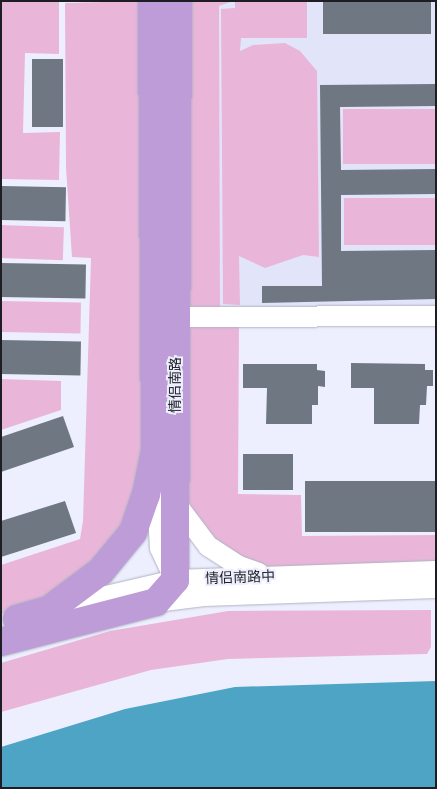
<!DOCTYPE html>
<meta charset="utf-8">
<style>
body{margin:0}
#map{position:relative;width:437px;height:789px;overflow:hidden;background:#edeffe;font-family:Roboto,"Noto Sans SC",sans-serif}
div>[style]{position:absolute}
.built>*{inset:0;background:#e2e4fa;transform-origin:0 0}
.green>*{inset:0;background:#e9b6da;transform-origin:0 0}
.water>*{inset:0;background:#4da4c5}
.building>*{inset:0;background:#6e7782;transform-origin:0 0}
.roads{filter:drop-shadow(0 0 1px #b0b2c0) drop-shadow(0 0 1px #b0b2c0)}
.minor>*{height:20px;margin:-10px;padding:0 10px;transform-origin:10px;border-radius:10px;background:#fff}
.highway>*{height:28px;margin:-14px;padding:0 14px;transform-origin:14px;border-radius:14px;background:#bd9cd8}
span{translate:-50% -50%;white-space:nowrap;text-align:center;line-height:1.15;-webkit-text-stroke:4px #edeffe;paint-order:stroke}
.street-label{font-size:14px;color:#1d1d23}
.frame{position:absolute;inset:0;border:2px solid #1d1d23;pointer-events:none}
</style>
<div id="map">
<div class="built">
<div style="left:178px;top:1px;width:258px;height:315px"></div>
</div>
<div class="green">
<div style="clip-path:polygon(1px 1px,59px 1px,59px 54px,25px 53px,23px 133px,60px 132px,59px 180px,1px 179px)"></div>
<div style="clip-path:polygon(143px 1px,146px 452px,137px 492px,111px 547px,43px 601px,1px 614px,1px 565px,80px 539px,83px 521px,91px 258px,72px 257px,66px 168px,65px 3px)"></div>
<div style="clip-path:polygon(185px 1px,233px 1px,219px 6px,220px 311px,183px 311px)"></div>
<div style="clip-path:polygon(235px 1px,307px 1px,307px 38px,241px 38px,240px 51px,253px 45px,285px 43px,300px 51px,317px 71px,319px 257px,303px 255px,265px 268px,239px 256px,240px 305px,223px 304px,221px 9px,235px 8px)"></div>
<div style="left:436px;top:109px;width:55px;height:93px;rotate:90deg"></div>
<div style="left:436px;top:198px;width:47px;height:92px;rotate:90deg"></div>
<div style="left:1px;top:225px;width:63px;height:33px;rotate:2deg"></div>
<div style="left:1px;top:301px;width:80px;height:31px;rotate:1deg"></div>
<div style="clip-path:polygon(239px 322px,238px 494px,301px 495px,302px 536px,436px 535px,436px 568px,267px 572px,206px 537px,180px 500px,182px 323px)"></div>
<div style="clip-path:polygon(1px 379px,61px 381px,61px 410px,1px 430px)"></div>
<div style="clip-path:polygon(431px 610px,431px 647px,427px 654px,228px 659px,151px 670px,1px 712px,1px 663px,110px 631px,228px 611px)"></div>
</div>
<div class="water">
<div style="clip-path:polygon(436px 681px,436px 788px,1px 788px,1px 747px,125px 709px,235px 687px)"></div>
</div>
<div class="building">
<div style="left:323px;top:1px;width:108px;height:33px"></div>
<div style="left:32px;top:59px;width:31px;height:68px"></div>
<div style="clip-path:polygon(436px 84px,436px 106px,340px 107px,341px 170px,436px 169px,436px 194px,341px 195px,341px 251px,436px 250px,436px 299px,262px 303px,262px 286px,322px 286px,320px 85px)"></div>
<div style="left:1px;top:186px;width:65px;height:34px;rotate:1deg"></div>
<div style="left:1px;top:263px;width:85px;height:34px;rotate:1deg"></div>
<div style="left:1px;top:340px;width:80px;height:34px;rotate:1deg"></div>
<div style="clip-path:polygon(351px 363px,425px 364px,425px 370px,433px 370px,433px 386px,427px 386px,426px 405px,420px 405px,419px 424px,374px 424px,374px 388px,351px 388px)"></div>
<div style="clip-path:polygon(243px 364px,317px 364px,317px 370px,325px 371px,325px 387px,318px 386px,318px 405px,312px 405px,312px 424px,266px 424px,267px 388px,243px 388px)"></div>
<div style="clip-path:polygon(63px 416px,74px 447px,1px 472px,1px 437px)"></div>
<div style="left:243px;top:454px;width:50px;height:36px"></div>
<div style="left:436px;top:481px;width:51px;height:131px;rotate:90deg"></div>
<div style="clip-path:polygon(65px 501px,76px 533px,1px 557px,1px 521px)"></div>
</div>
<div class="roads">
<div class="minor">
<div style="left:176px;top:317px;width:260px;rotate:-0.2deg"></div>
<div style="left:156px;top:475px;width:73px;rotate:86.9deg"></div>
<div style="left:160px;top:548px;width:31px;rotate:65deg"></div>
<div style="left:175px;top:502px;width:55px;rotate:53.1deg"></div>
<div style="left:208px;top:546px;width:37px;rotate:33deg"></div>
<div style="left:239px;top:566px;width:21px;rotate:19deg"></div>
<div style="left:156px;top:602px;width:48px;rotate:-7.1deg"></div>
<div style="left:204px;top:596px;width:232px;rotate:-2deg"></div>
<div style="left:59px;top:607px;width:119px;rotate:-13.1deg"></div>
<div style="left:175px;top:580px;width:261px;rotate:-2deg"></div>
</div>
<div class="highway">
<div style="left:17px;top:619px;width:33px;rotate:-16deg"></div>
<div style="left:49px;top:610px;width:65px;rotate:-36.9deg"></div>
<div style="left:101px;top:571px;width:50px;rotate:-50.6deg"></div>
<div style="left:133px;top:532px;width:39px;rotate:-71deg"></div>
<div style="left:146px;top:495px;width:45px;rotate:-78.4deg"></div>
<div style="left:155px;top:451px;width:450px;rotate:-90.4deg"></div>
<div style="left:1px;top:642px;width:160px;rotate:-14.5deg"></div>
<div style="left:156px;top:602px;width:29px;rotate:-49deg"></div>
<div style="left:175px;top:580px;width:579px;rotate:-89.7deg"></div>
</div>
</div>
<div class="street-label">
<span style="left:175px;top:385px;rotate:-90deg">情侣南路</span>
<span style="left:240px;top:577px;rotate:-2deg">情侣南路中</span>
</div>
<div class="frame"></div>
</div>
